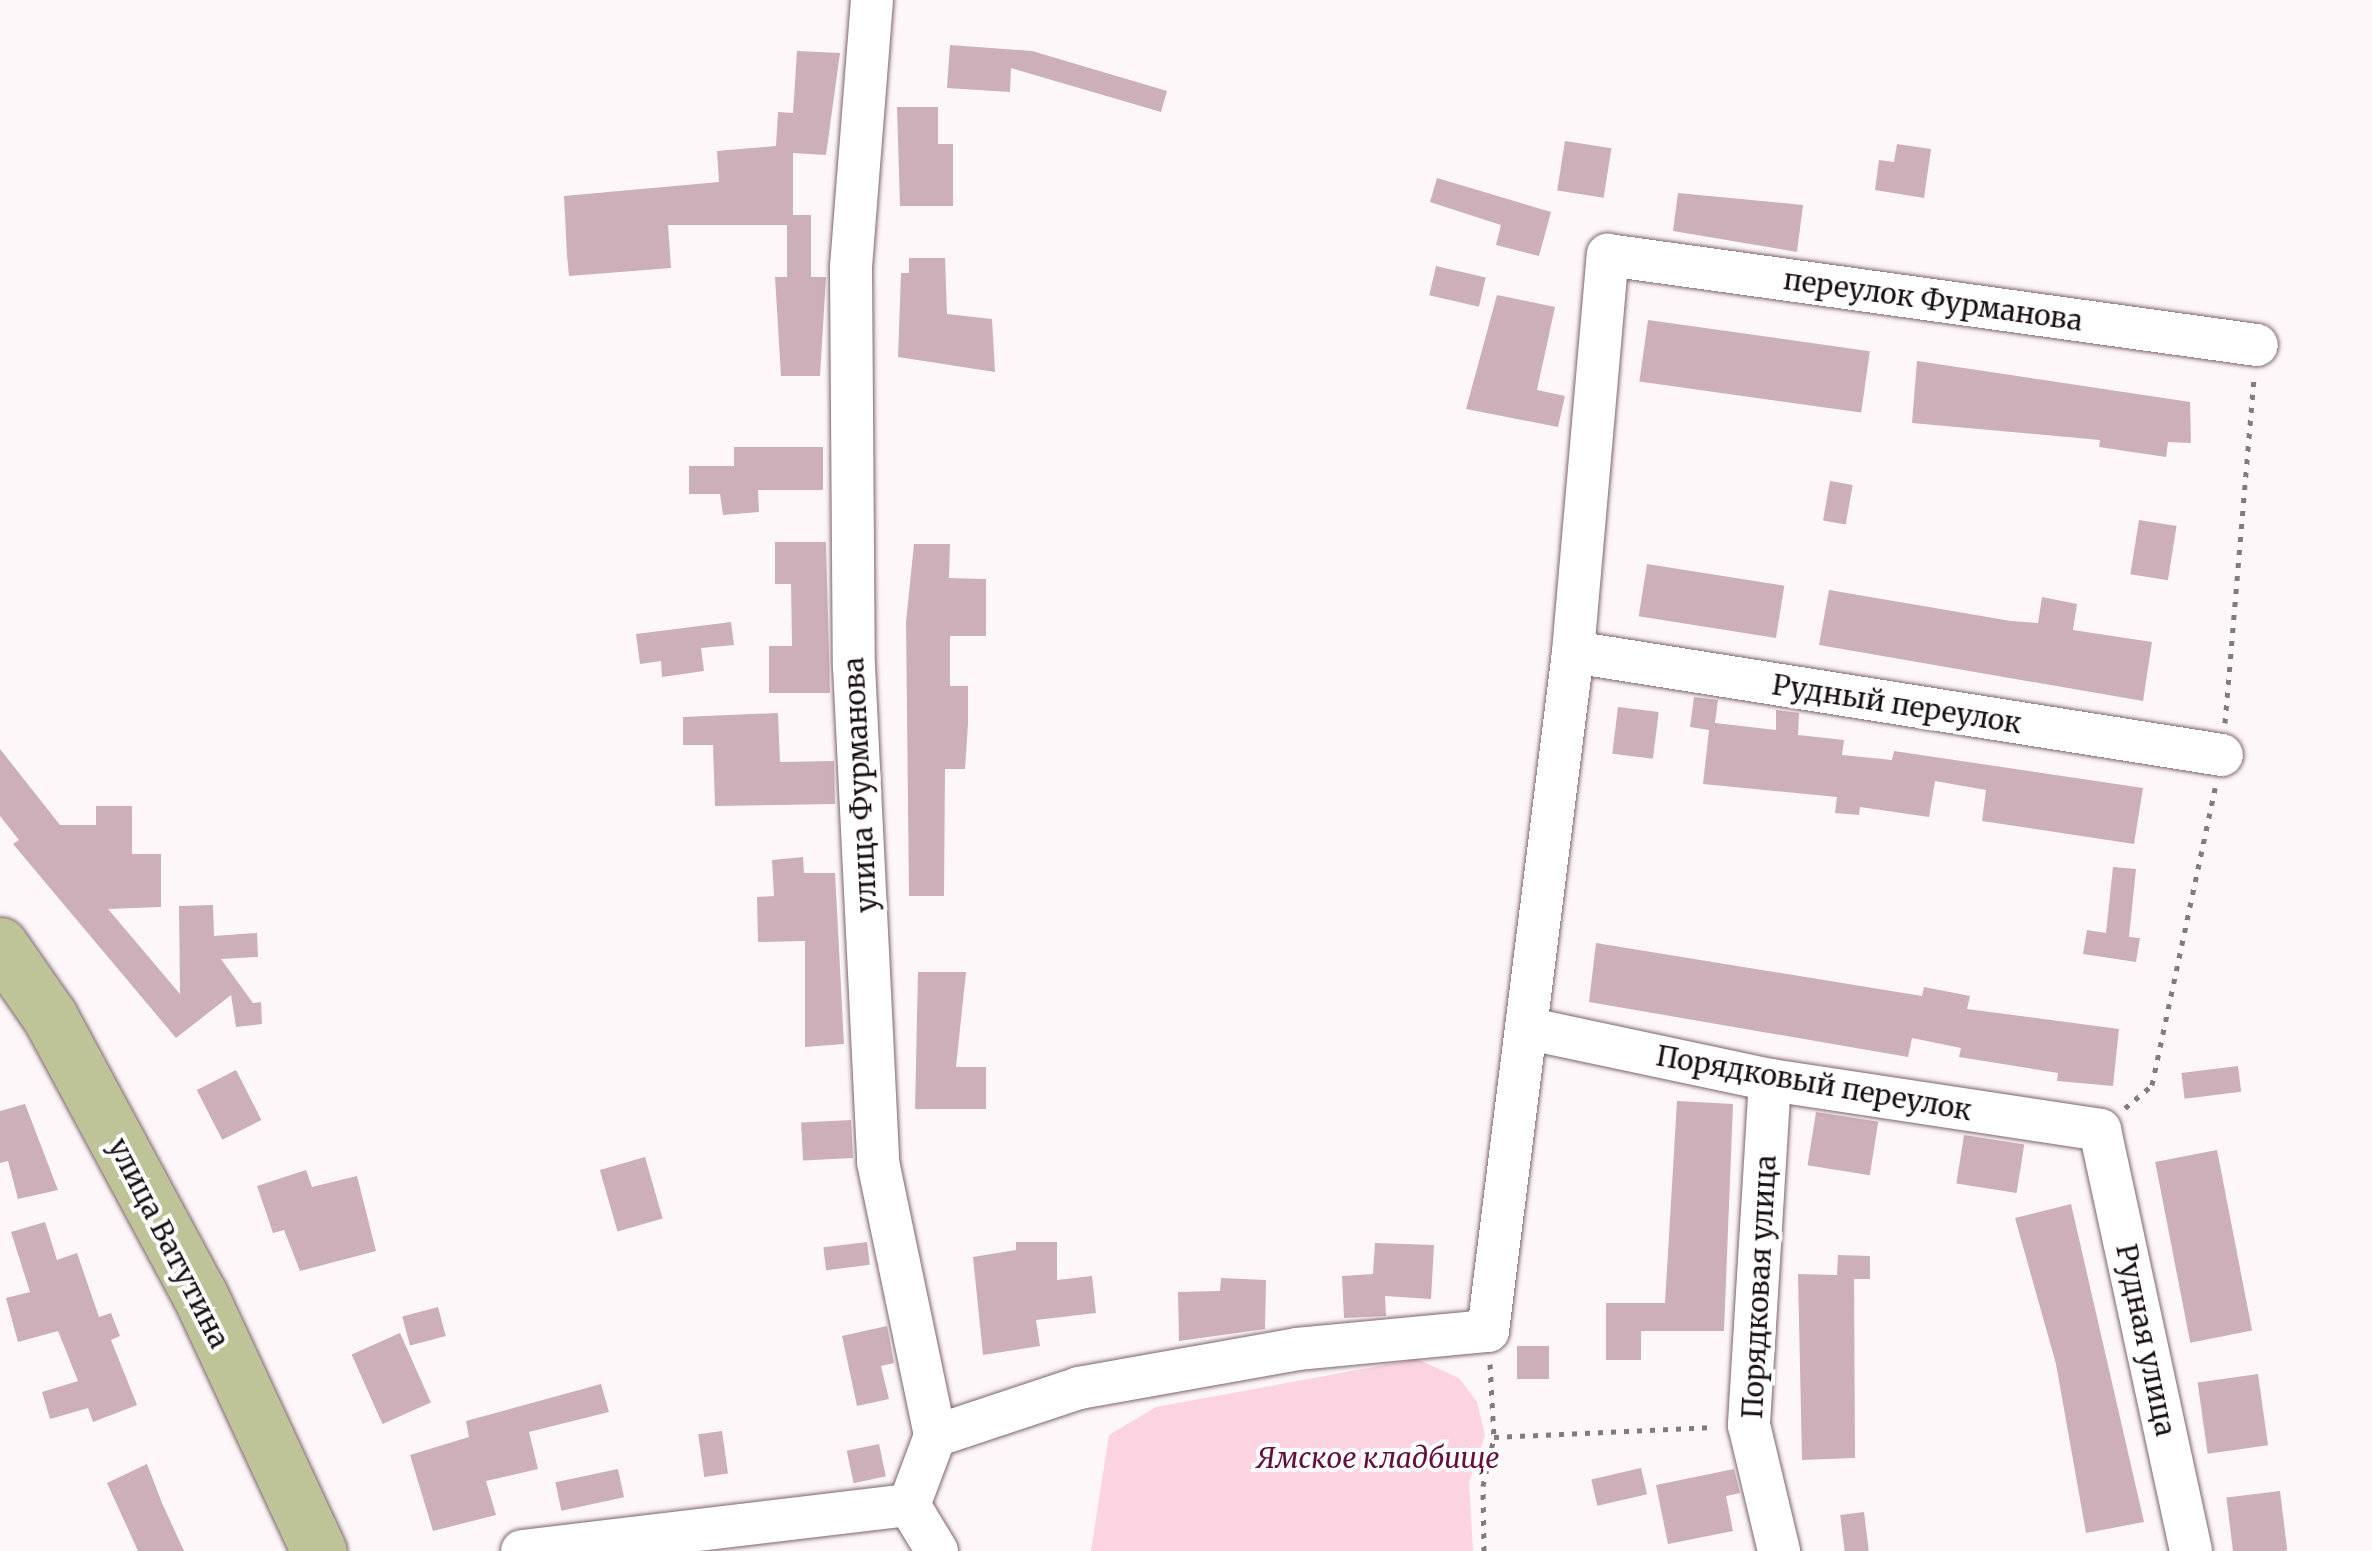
<!DOCTYPE html>
<meta charset="utf-8">
<style>
body{margin:0}
#map{position:relative;width:2372px;height:1551px;overflow:hidden;background:#fdf7f9;font-family:Merriweather,serif}
div>[style]{position:absolute}
.green>*{inset:0;background:#fbd3e1}
.building>*{inset:0;background:#ccafb9;transform-origin:0 0}
.path>*{height:5px;margin-top:-2.5px;transform-origin:0;background:repeating-linear-gradient(90deg,#827a7d 0 5px,transparent 0 13px)}
.roads{filter:drop-shadow(0 0 2px #7e646d) drop-shadow(0 0 2px #7e646d)}
.minor>*{height:42px;margin:-21px;padding:0 21px;transform-origin:21px;border-radius:21px;background:#fff}
.major>*{height:55px;margin:-27.5px;padding:0 27.5px;transform-origin:27.5px;border-radius:27.5px;background:#bec498}
span{translate:-50% -50%;white-space:nowrap;text-align:center;line-height:1.15;-webkit-text-stroke:8px #fff;paint-order:stroke}
.street-label{font-size:28px;color:#190f13}
.park-label{font-size:28px;color:#65103c;font-style:italic}
</style>
<div id="map">
<div class="green">
<div style="clip-path:polygon(1417px 1359px,1459px 1378px,1477px 1402px,1485px 1435px,1469px 1482px,1473px 1551px,1091px 1551px,1109px 1435px,1156px 1407px)"></div>
</div>
<div class="building">
<div style="clip-path:polygon(950px 45px,1032px 51px,1167px 91px,1161px 112px,1011px 68px,1010px 92px,947px 88px)"></div>
<div style="clip-path:polygon(797px 51px,840px 53px,826px 155px,793px 153px,793px 215px,811px 215px,811px 277px,826px 277px,820px 376px,781px 376px,775px 277px,787px 277px,787px 225px,668px 225px,671px 268px,569px 276px,567px 255px,564px 196px,719px 182px,717px 151px,776px 146px,778px 112px,793px 113px)"></div>
<div style="clip-path:polygon(897px 107px,938px 107px,938px 144px,953px 144px,953px 206px,900px 206px)"></div>
<div style="left:1565px;top:141px;width:47px;height:50px;rotate:9deg"></div>
<div style="clip-path:polygon(1897px 144px,1931px 149px,1924px 198px,1875px 190px,1879px 160px,1894px 162px)"></div>
<div style="clip-path:polygon(1437px 178px,1551px 212px,1539px 256px,1496px 245px,1501px 225px,1430px 202px)"></div>
<div style="clip-path:polygon(1678px 193px,1803px 205px,1797px 252px,1673px 231px)"></div>
<div style="clip-path:polygon(909px 258px,945px 258px,947px 314px,992px 319px,995px 372px,898px 357px,901px 273px,909px 273px)"></div>
<div style="left:1436px;top:266px;width:51px;height:30px;rotate:13deg"></div>
<div style="clip-path:polygon(1497px 295px,1555px 307px,1537px 390px,1565px 396px,1558px 427px,1466px 409px)"></div>
<div style="left:1648px;top:320px;width:224px;height:62px;rotate:8deg"></div>
<div style="clip-path:polygon(1917px 361px,2190px 402px,2191px 443px,2168px 442px,2166px 457px,2099px 447px,2100px 440px,1912px 423px)"></div>
<div style="clip-path:polygon(734px 447px,823px 447px,823px 490px,758px 490px,759px 512px,723px 515px,720px 494px,689px 494px,689px 466px,734px 466px)"></div>
<div style="left:1830px;top:481px;width:23px;height:40px;rotate:10deg"></div>
<div style="left:2139px;top:520px;width:38px;height:55px;rotate:9deg"></div>
<div style="clip-path:polygon(775px 542px,826px 542px,830px 693px,769px 693px,769px 646px,792px 646px,791px 584px,775px 584px)"></div>
<div style="clip-path:polygon(914px 544px,950px 544px,949px 578px,986px 579px,986px 636px,950px 636px,950px 686px,968px 686px,968px 724px,965px 769px,945px 769px,944px 896px,909px 896px,906px 622px)"></div>
<div style="left:1647px;top:564px;width:139px;height:53px;rotate:9deg"></div>
<div style="clip-path:polygon(1829px 590px,2011px 621px,2038px 623px,2042px 597px,2077px 604px,2073px 630px,2152px 642px,2143px 701px,1819px 645px)"></div>
<div style="clip-path:polygon(731px 622px,734px 645px,701px 648px,704px 671px,662px 677px,661px 661px,640px 664px,636px 634px)"></div>
<div style="clip-path:polygon(1694px 697px,1718px 700px,1715px 723px,1776px 730px,1776px 710px,1799px 713px,1798px 735px,1844px 740px,1842px 755px,1892px 760px,1894px 751px,2143px 788px,2134px 844px,1982px 821px,1986px 790px,1935px 781px,1929px 817px,1860px 807px,1859px 815px,1835px 813px,1837px 797px,1703px 784px,1709px 730px,1690px 727px)"></div>
<div style="left:1618px;top:707px;width:41px;height:47px;rotate:7deg"></div>
<div style="clip-path:polygon(778px 713px,780px 762px,834px 761px,835px 804px,715px 806px,713px 745px,683px 745px,683px 717px)"></div>
<div style="clip-path:polygon(0 749px,60px 825px,96px 825px,96px 806px,132px 806px,132px 854px,161px 854px,161px 907px,108px 909px,180px 994px,179px 906px,213px 905px,214px 936px,257px 933px,258px 957px,221px 959px,253px 1003px,261px 1002px,262px 1024px,236px 1027px,231px 995px,176px 1038px,13px 844px,19px 840px,0 816px)"></div>
<div style="clip-path:polygon(803px 857px,804px 873px,835px 873px,844px 1044px,805px 1047px,805px 941px,758px 942px,757px 897px,774px 896px,772px 860px)"></div>
<div style="clip-path:polygon(2113px 867px,2136px 869px,2129px 937px,2140px 938px,2136px 962px,2083px 954px,2087px 930px,2106px 933px)"></div>
<div style="clip-path:polygon(1596px 943px,1922px 996px,1924px 987px,1970px 996px,1967px 1009px,2119px 1029px,2113px 1086px,2057px 1081px,2058px 1073px,1959px 1057px,1961px 1048px,1912px 1038px,1908px 1057px,1589px 1002px)"></div>
<div style="clip-path:polygon(918px 972px,966px 972px,956px 1067px,986px 1067px,986px 1109px,915px 1109px)"></div>
<div style="left:2238px;top:1066px;width:26px;height:57px;rotate:83deg"></div>
<div style="left:236px;top:1070px;width:56px;height:44px;rotate:63deg"></div>
<div style="clip-path:polygon(1677px 1101px,1733px 1104px,1724px 1331px,1641px 1331px,1641px 1360px,1606px 1360px,1606px 1303px,1665px 1303px)"></div>
<div style="clip-path:polygon(25px 1104px,58px 1190px,18px 1199px,8px 1161px,0 1163px,0 1111px)"></div>
<div style="left:1816px;top:1112px;width:63px;height:54px;rotate:9deg"></div>
<div style="left:851px;top:1120px;width:38px;height:50px;rotate:87deg"></div>
<div style="left:1964px;top:1135px;width:61px;height:49px;rotate:9deg"></div>
<div style="left:2217px;top:1150px;width:184px;height:63px;rotate:79deg"></div>
<div style="left:645px;top:1157px;width:64px;height:47px;rotate:74deg"></div>
<div style="clip-path:polygon(306px 1170px,312px 1187px,357px 1176px,376px 1251px,300px 1271px,284px 1230px,273px 1233px,257px 1186px)"></div>
<div style="clip-path:polygon(2071px 1204px,2144px 1522px,2086px 1533px,2056px 1364px,2015px 1218px)"></div>
<div style="clip-path:polygon(45px 1222px,57px 1260px,77px 1253px,99px 1317px,111px 1313px,120px 1336px,111px 1340px,137px 1405px,93px 1422px,88px 1408px,50px 1419px,42px 1392px,78px 1381px,58px 1331px,18px 1342px,6px 1298px,30px 1292px,11px 1232px)"></div>
<div style="left:867px;top:1242px;width:23px;height:44px;rotate:83deg"></div>
<div style="clip-path:polygon(1016px 1242px,1057px 1242px,1057px 1280px,1092px 1276px,1096px 1313px,1036px 1320px,1040px 1346px,983px 1355px,973px 1257px,1016px 1250px)"></div>
<div style="clip-path:polygon(1375px 1243px,1434px 1245px,1431px 1299px,1385px 1296px,1386px 1316px,1344px 1318px,1342px 1276px,1373px 1274px)"></div>
<div style="clip-path:polygon(1838px 1255px,1870px 1256px,1870px 1279px,1854px 1279px,1855px 1458px,1802px 1460px,1798px 1274px,1837px 1275px)"></div>
<div style="clip-path:polygon(1221px 1278px,1266px 1280px,1265px 1329px,1179px 1341px,1178px 1292px,1220px 1291px)"></div>
<div style="left:438px;top:1307px;width:30px;height:37px;rotate:75deg"></div>
<div style="clip-path:polygon(887px 1326px,894px 1363px,881px 1366px,889px 1399px,857px 1406px,842px 1336px)"></div>
<div style="left:400px;top:1333px;width:76px;height:53px;rotate:66deg"></div>
<div style="left:1517px;top:1346px;width:32px;height:33px"></div>
<div style="left:2258px;top:1374px;width:72px;height:61px;rotate:82deg"></div>
<div style="clip-path:polygon(601px 1384px,609px 1412px,529px 1432px,538px 1469px,486px 1481px,496px 1515px,433px 1531px,410px 1455px,469px 1437px,466px 1421px)"></div>
<div style="left:722px;top:1431px;width:43px;height:24px;rotate:82deg"></div>
<div style="left:879px;top:1444px;width:33px;height:33px;rotate:78deg"></div>
<div style="clip-path:polygon(147px 1464px,162px 1503px,184px 1551px,138px 1551px,107px 1483px)"></div>
<div style="left:1641px;top:1468px;width:27px;height:51px;rotate:77deg"></div>
<div style="left:618px;top:1469px;width:29px;height:64px;rotate:78deg"></div>
<div style="clip-path:polygon(1734px 1469px,1740px 1493px,1726px 1496px,1733px 1531px,1668px 1544px,1656px 1485px)"></div>
<div style="left:2280px;top:1491px;width:60px;height:54px;rotate:83deg"></div>
<div style="left:1864px;top:1512px;width:39px;height:24px;rotate:83deg"></div>
</div>
<div class="path">
<div style="left:2225px;top:723px;width:344px;rotate:-85.2deg"></div>
<div style="left:2125px;top:1108px;width:35px;rotate:-40deg"></div>
<div style="left:2152px;top:1085px;width:304px;rotate:-78deg"></div>
<div style="left:1490px;top:1364px;width:73px;rotate:86.9deg"></div>
<div style="left:1494px;top:1437px;width:220px;rotate:-2.6deg"></div>
<div style="left:1484px;top:1551px;width:65px;rotate:-90.9deg"></div>
<div style="left:1483px;top:1486px;width:50px;rotate:-77.3deg"></div>
</div>
<div class="roads">
<div class="minor">
<div style="left:872px;top:0;width:269px;rotate:94.5deg"></div>
<div style="left:851px;top:268px;width:398px;rotate:89.6deg"></div>
<div style="left:854px;top:666px;width:497px;rotate:87.2deg"></div>
<div style="left:878px;top:1162px;width:280px;rotate:78.2deg"></div>
<div style="left:935px;top:1436px;width:74px;rotate:110.6deg"></div>
<div style="left:1573px;top:652px;width:657px;rotate:9.02deg"></div>
<div style="left:1530px;top:1029px;width:245px;rotate:12deg"></div>
<div style="left:1770px;top:1080px;width:334px;rotate:8.6deg"></div>
<div style="left:2100px;top:1130px;width:431px;rotate:77.8deg"></div>
<div style="left:1770px;top:1080px;width:346px;rotate:93.5deg"></div>
<div style="left:1749px;top:1425px;width:130px;rotate:76.6deg"></div>
<div style="left:935px;top:1436px;width:152px;rotate:-18.4deg"></div>
<div style="left:1079px;top:1388px;width:221px;rotate:-10.1deg"></div>
<div style="left:1297px;top:1349px;width:192px;rotate:-5.4deg"></div>
<div style="left:1488px;top:1331px;width:684px;rotate:-82.86deg"></div>
<div style="left:1573px;top:652px;width:399px;rotate:-85deg"></div>
<div style="left:1608px;top:255px;width:655px;rotate:7.9deg"></div>
<div style="left:909px;top:1505px;width:54px;rotate:58.7deg"></div>
<div style="left:522px;top:1551px;width:390px;rotate:-6.8deg"></div>
</div>
<div class="major">
<div style="left:0;top:945px;width:88px;rotate:55.2deg"></div>
<div style="left:50px;top:1017px;width:316px;rotate:61.7deg"></div>
<div style="left:200px;top:1295px;width:282px;rotate:65.1deg"></div>
</div>
</div>
<div class="street-label">
<span style="left:1933px;top:300px;rotate:8deg">переулок Фурманова</span>
<span style="left:1897px;top:704px;rotate:9deg">Рудный переулок</span>
<span style="left:860px;top:785px;rotate:-93deg">улица Фурманова</span>
<span style="left:1814px;top:1083px;rotate:10deg">Порядковый переулок</span>
<span style="left:169px;top:1243px;rotate:63deg">улица Ватутина</span>
<span style="left:1759px;top:1287px;rotate:-87deg">Порядковая улица</span>
<span style="left:2146px;top:1340px;rotate:78deg">Рудная улица</span>
</div>
<div class="park-label">
<span style="left:1378px;top:1458px">Ямское кладбище</span>
</div>
</div>
